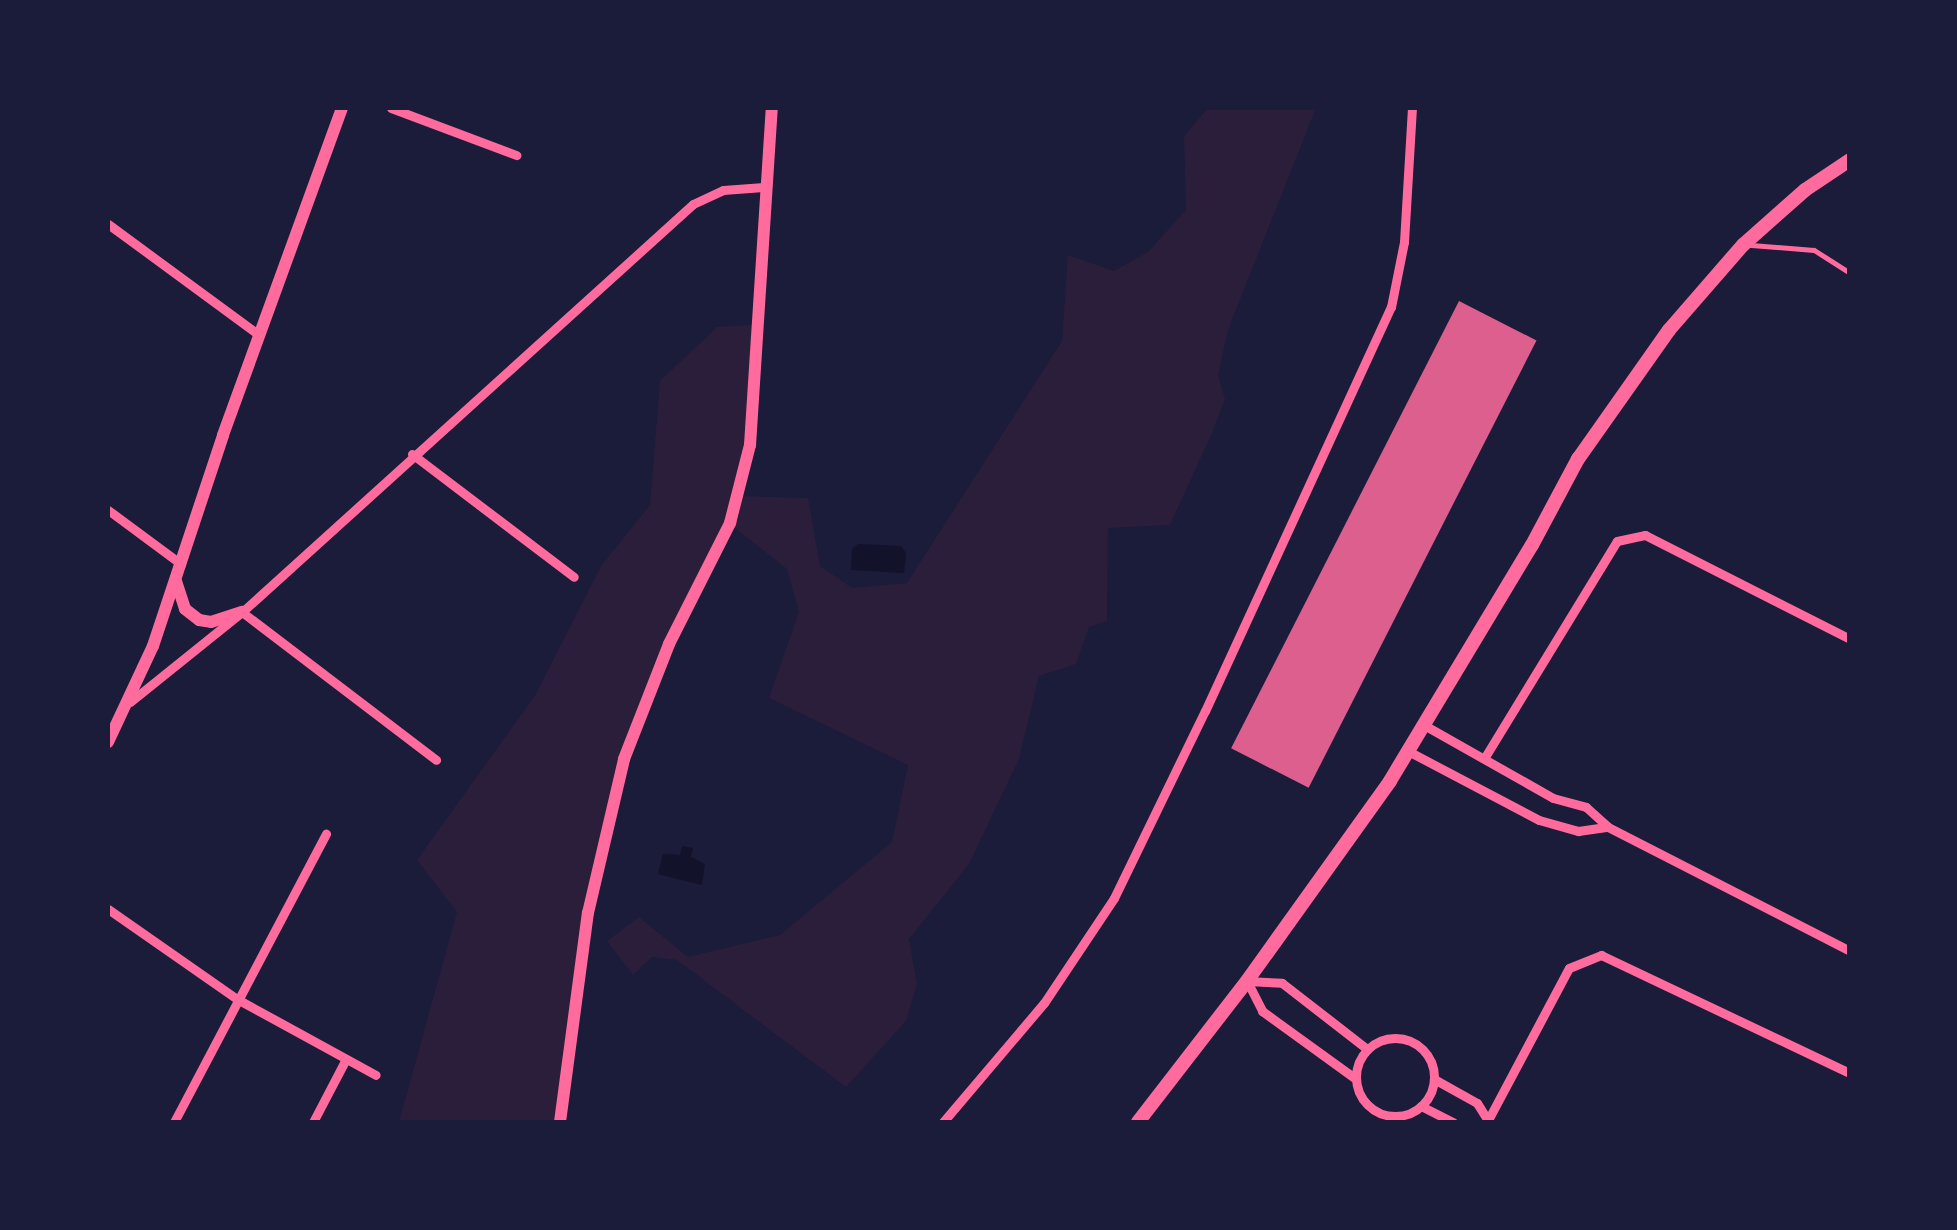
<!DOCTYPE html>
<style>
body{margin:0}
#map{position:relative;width:1957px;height:1230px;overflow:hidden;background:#1b1b3a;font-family:Literata,serif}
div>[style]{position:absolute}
.green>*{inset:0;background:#2a1e3b}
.water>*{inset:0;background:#12122b}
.building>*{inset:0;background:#dd5f8e;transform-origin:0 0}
.service>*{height:5px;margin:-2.5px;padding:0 2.5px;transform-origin:2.5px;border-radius:2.5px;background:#ff6b9d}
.minor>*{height:9px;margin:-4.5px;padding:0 4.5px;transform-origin:4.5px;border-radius:4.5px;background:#ff6b9d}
.minor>.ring{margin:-4.5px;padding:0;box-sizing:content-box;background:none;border:9px solid #ff6b9d;border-radius:50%}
.secondary>*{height:12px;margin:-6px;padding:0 6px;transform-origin:6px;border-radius:6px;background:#ff6b9d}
.primary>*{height:14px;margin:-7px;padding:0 7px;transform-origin:7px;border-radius:7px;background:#ff6b9d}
span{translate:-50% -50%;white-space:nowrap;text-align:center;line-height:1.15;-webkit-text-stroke:9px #1b1b3a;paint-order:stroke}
.frame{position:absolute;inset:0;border:110px solid #1b1b3a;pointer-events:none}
</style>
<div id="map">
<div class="green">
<div style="clip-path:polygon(1208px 108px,1316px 108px,1228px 330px,1218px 375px,1225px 399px,1212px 433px,1170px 525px,1108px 528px,1107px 621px,1089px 627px,1076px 664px,1039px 676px,1019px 759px,969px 864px,909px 939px,917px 984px,906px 1021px,846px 1087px,677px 960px,652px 957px,633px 975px,607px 941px,639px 917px,688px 957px,780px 935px,892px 842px,908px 765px,769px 698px,799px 612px,787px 569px,730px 524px,669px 644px,607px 818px,560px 1122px,399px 1122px,457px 912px,417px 860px,536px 694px,601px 566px,650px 505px,660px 381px,717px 327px,759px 324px,738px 496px,808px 498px,820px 566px,852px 588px,907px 583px,1062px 341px,1068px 255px,1114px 271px,1148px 252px,1186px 210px,1184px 136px)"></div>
</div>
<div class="water">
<div style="clip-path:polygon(858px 544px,901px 546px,906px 553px,904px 573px,851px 570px,852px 549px)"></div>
<div style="clip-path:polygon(682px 846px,693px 848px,691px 857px,705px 864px,702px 885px,658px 874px,663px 854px,680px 855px)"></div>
</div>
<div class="building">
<div style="left:1459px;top:301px;width:87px;height:502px;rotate:27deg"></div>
</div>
<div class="service">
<div style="left:1751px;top:245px;width:63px;rotate:4.5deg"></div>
<div style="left:1814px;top:250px;width:43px;rotate:32.6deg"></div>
</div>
<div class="minor">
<div style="left:391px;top:108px;width:134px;rotate:20.6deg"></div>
<div style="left:108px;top:224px;width:187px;rotate:36.3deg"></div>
<div style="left:412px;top:454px;width:203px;rotate:37.2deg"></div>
<div style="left:108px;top:510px;width:91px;rotate:36.5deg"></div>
<div style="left:242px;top:612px;width:244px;rotate:37.3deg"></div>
<div style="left:130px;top:702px;width:144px;rotate:-38.8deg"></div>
<div style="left:242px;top:612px;width:608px;rotate:-42.13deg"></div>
<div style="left:693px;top:204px;width:33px;rotate:-25deg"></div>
<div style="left:723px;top:190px;width:42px;rotate:-4.1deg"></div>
<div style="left:1424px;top:725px;width:148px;rotate:29.5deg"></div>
<div style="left:1553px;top:798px;width:34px;rotate:15deg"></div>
<div style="left:1586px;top:807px;width:30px;rotate:42deg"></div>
<div style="left:1608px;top:827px;width:272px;rotate:27.1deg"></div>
<div style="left:1408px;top:751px;width:148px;rotate:27.8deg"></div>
<div style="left:1539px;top:820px;width:41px;rotate:15.8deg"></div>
<div style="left:1578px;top:831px;width:30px;rotate:-8deg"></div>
<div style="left:1485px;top:757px;width:253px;rotate:-58.6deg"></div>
<div style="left:1617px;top:541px;width:29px;rotate:-12deg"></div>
<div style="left:1645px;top:535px;width:230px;rotate:26.9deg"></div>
<div style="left:108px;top:909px;width:157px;rotate:34.9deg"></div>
<div style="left:237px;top:999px;width:158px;rotate:28.7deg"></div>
<div style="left:1247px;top:981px;width:34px;rotate:63deg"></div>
<div style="left:1262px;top:1011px;width:116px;rotate:35.9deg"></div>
<div style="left:1247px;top:981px;width:35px;rotate:3deg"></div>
<div style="left:1282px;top:983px;width:108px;rotate:37.8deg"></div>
<div class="ring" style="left:1356px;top:1038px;width:69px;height:69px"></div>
<div style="left:1434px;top:1079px;width:49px;rotate:29.2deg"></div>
<div style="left:1477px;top:1103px;width:22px;rotate:58deg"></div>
<div style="left:1421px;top:1106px;width:36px;rotate:27deg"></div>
<div style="left:174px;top:1122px;width:326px;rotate:-62.2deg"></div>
<div style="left:313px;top:1122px;width:71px;rotate:-62.4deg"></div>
<div style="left:943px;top:1122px;width:156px;rotate:-49.7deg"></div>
<div style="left:1044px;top:1003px;width:126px;rotate:-56.3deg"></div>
<div style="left:1114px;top:898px;width:208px;rotate:-64.1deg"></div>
<div style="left:1205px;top:711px;width:445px;rotate:-65.3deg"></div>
<div style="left:1391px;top:307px;width:66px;rotate:-78.7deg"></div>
<div style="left:1404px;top:242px;width:134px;rotate:-86.6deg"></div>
<div style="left:1487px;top:1122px;width:174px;rotate:-62deg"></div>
<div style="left:1569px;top:968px;width:35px;rotate:-22deg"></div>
<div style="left:1601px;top:955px;width:276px;rotate:25.4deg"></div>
</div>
<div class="secondary">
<div style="left:176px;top:581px;width:29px;rotate:72deg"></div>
<div style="left:185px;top:609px;width:18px;rotate:38deg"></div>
<div style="left:199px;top:620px;width:12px;rotate:9deg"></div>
<div style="left:211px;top:622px;width:33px;rotate:-18deg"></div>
<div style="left:108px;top:742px;width:106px;rotate:-64.9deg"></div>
<div style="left:153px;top:646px;width:222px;rotate:-71.6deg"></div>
<div style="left:223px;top:435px;width:348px;rotate:-70deg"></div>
<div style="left:560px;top:1122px;width:211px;rotate:-82.4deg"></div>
<div style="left:588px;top:913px;width:158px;rotate:-76.8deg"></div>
<div style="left:624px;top:759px;width:123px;rotate:-68.6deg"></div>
<div style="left:669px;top:644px;width:136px;rotate:-63.2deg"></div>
<div style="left:730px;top:523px;width:81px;rotate:-75.6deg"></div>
<div style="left:750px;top:445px;width:338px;rotate:-86.3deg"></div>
</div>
<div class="primary">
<div style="left:1138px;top:1122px;width:178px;rotate:-52.3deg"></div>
<div style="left:1247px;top:981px;width:246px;rotate:-54.4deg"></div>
<div style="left:1390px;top:781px;width:275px;rotate:-59deg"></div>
<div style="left:1532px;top:545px;width:98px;rotate:-61.9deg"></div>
<div style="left:1578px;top:459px;width:158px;rotate:-54.8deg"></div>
<div style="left:1669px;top:330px;width:113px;rotate:-49deg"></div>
<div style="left:1743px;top:245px;width:83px;rotate:-41.6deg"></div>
<div style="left:1805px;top:190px;width:54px;rotate:-33.7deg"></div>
</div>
<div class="frame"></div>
</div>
